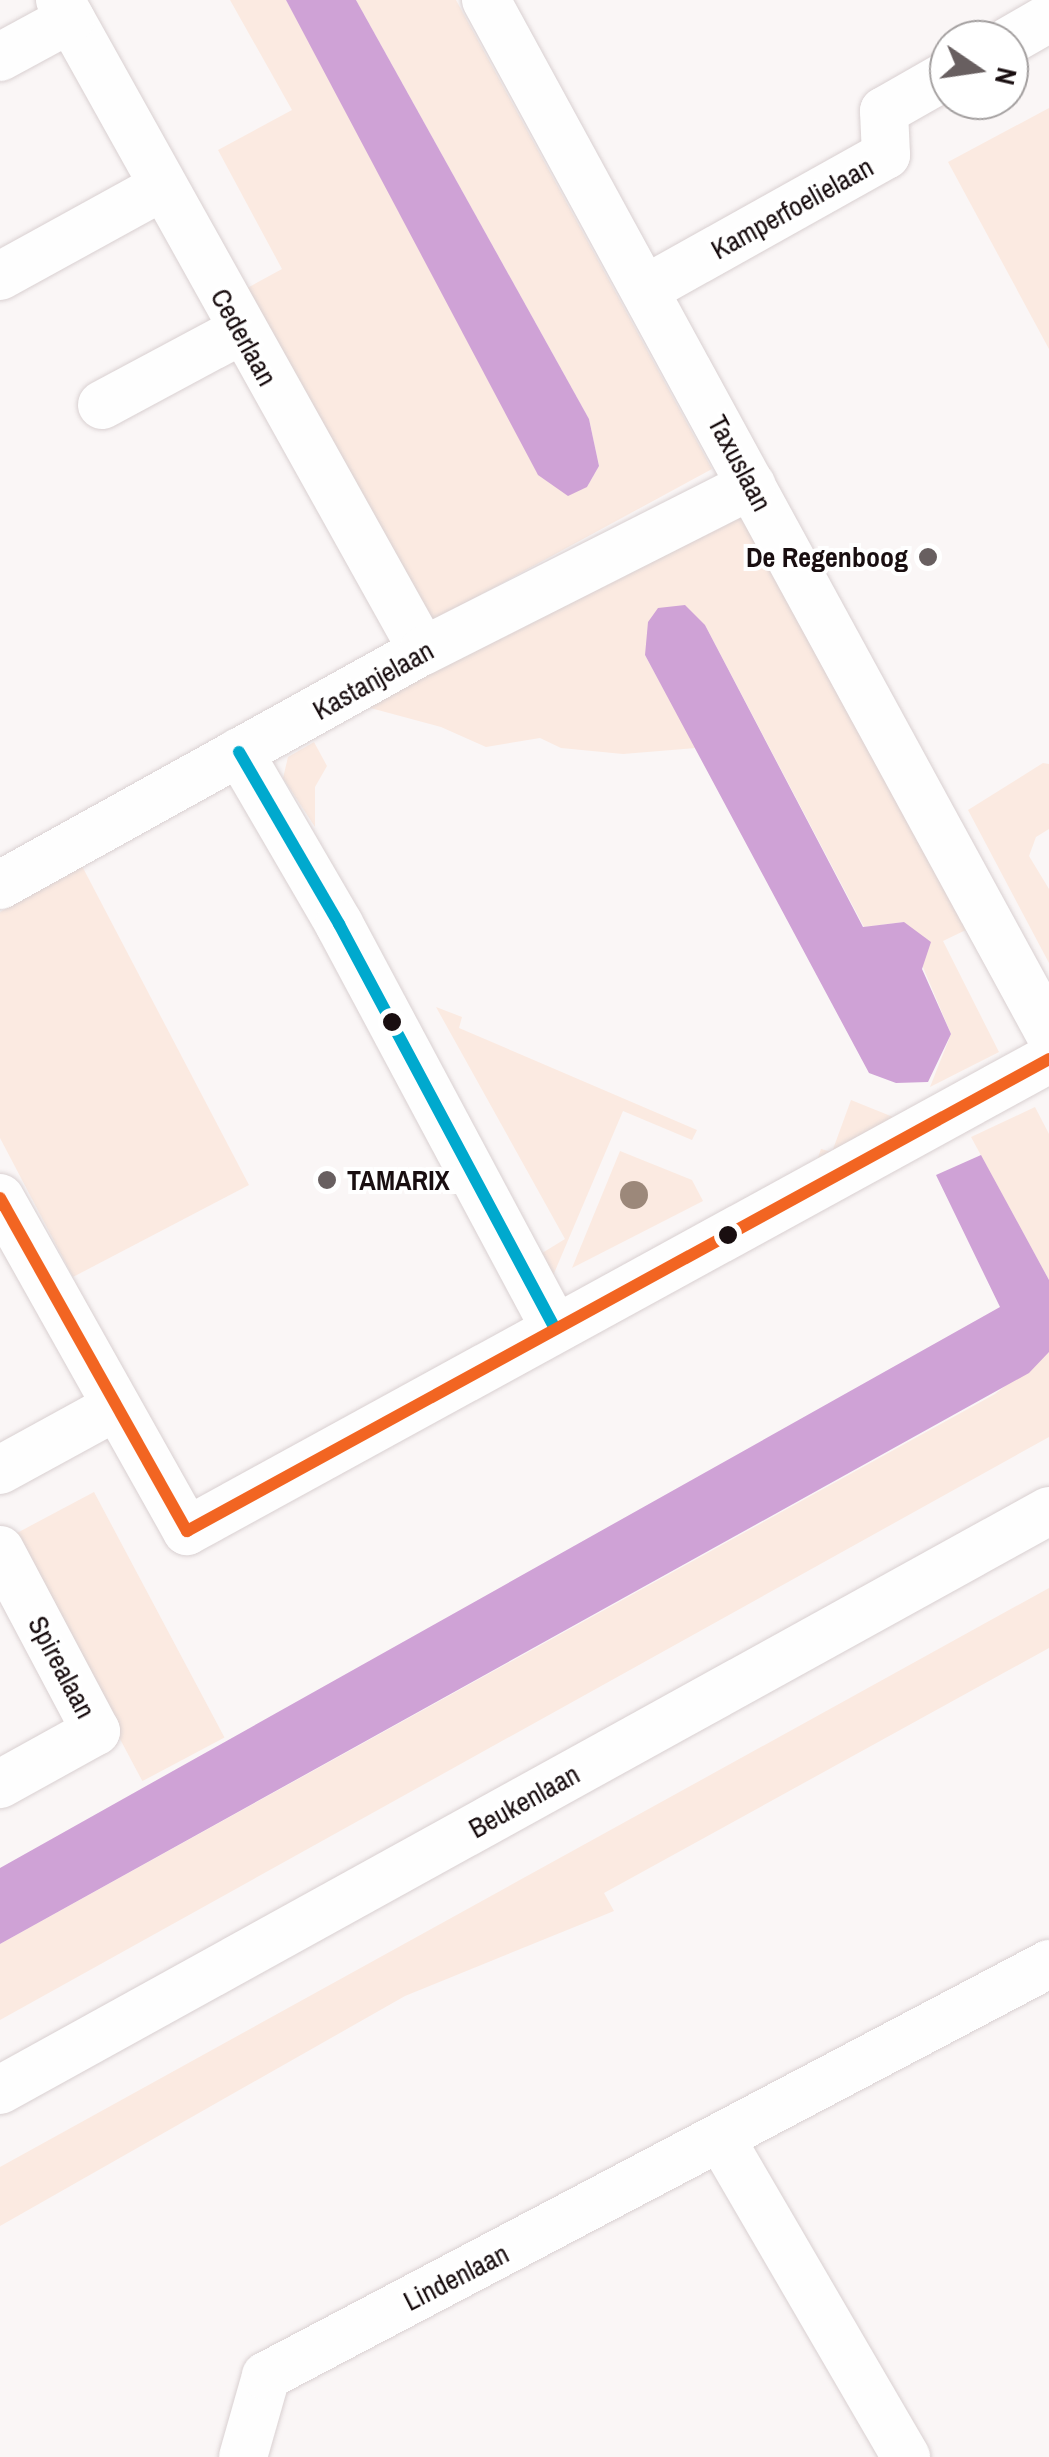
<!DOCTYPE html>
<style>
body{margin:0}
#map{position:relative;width:1049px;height:2457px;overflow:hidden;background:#faf6f6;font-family:"Archivo Narrow",sans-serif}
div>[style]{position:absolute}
.green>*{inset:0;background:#fbeae1;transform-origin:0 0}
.water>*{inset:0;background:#cfa2d6}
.roads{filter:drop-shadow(0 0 2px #d9d0d1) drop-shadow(0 0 2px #d9d0d1)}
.minor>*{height:48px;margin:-24px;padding:0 24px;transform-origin:24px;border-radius:24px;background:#fefefe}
.bus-1>*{height:12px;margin:-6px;padding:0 6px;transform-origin:6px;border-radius:6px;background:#00a9ce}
.bus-2>*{height:12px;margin:-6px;padding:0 6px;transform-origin:6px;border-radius:6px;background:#f26522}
.trees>*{width:28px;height:28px;margin:-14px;border-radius:50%;background:#9c887a}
.dots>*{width:28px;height:28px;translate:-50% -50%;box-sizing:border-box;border:5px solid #fff;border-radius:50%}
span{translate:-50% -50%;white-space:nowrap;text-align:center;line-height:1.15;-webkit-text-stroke:8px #fff;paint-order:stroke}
.street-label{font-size:28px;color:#190e10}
.poi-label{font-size:28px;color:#190e10;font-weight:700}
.right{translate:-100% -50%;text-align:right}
.left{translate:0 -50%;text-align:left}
.north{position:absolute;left:929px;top:20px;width:100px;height:100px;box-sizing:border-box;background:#fff;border:2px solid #a39f9f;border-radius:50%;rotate:103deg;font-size:28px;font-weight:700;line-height:40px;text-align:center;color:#190e10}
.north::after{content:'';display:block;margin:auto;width:35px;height:45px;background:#685f60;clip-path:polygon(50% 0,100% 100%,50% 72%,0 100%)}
</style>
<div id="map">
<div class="green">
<div style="clip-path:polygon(230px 0,286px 0,354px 124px,587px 487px,599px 466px,589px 419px,356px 0,456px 0,712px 469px,421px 627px,240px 292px,282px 269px,218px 150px,292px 110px)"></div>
<div style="clip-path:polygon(1049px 108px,1049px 349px,948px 162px)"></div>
<div style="clip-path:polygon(743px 515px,972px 927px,943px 941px,999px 1052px,930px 1087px,951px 1034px,904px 922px,864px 927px,705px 625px,645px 655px,696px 748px,623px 754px,561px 748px,540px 738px,486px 747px,441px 727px,363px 706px)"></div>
<div style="clip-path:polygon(314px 742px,327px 766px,315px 787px,315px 827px,283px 778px,288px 757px)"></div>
<div style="clip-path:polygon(1043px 763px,1049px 764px,1049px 829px,1036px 837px,1029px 856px,1049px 889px,1049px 963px,968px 810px)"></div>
<div style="clip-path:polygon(82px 866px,249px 1185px,73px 1277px,0 1138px,0 912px)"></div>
<div style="clip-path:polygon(436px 1007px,462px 1017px,459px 1028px,697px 1130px,692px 1140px,623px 1111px,552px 1278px,539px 1255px,565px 1239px)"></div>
<div style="clip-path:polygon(851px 1100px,903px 1121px,814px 1169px,821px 1149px,832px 1152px)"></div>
<div style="clip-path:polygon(1035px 1107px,1049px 1134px,1049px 1280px,971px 1137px)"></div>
<div style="clip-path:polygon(620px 1151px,692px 1180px,703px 1201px,572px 1268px)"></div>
<div style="clip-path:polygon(1049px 1352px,1049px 1437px,0 2020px,0 1944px,995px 1394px)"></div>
<div style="left:94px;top:1492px;width:278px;height:93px;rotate:62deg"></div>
<div style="clip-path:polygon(1049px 1588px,1049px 1648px,604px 1893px,614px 1911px,405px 1996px,0 2226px,0 2167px)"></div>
</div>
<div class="water">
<div style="clip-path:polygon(286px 0,356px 0,589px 419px,599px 466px,587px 487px,568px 496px,538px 475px)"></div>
<div style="clip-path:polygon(685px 605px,705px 625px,863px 927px,904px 922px,931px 942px,922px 969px,951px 1034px,928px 1082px,896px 1083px,869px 1073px,645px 655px,648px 622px,658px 608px)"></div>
<div style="clip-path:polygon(981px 1155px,1049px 1280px,1049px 1352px,1029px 1373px,0 1944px,0 1868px,1000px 1307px,936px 1175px)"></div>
</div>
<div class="roads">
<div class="minor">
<div style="left:60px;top:0;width:745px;rotate:60.86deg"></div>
<div style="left:486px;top:0;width:1176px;rotate:61.39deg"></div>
<div style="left:1009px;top:41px;width:46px;rotate:-29.9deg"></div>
<div style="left:0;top:57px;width:80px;rotate:-28.5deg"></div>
<div style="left:0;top:276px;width:185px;rotate:-28.8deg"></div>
<div style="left:646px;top:289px;width:275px;rotate:-29.2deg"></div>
<div style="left:886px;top:155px;width:44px;rotate:-92.6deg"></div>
<div style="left:884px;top:111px;width:75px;rotate:-29.6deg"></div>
<div style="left:102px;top:405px;width:157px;rotate:-28.2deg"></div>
<div style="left:239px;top:752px;width:199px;rotate:59.8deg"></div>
<div style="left:339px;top:924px;width:457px;rotate:61.9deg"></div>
<div style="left:0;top:885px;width:483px;rotate:-29deg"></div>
<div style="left:423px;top:651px;width:368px;rotate:-26.8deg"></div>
<div style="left:0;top:1198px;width:382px;rotate:60.7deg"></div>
<div style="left:187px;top:1531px;width:983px;rotate:-28.7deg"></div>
<div style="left:0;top:1470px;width:131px;rotate:-28.7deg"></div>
<div style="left:0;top:1550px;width:205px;rotate:62.1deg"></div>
<div style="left:96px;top:1731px;width:110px;rotate:151.1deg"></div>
<div style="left:0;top:2090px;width:1198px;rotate:-28.9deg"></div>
<div style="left:721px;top:2139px;width:368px;rotate:59.8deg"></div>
<div style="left:243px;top:2457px;width:84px;rotate:-74.1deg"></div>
<div style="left:266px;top:2376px;width:885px;rotate:-27.75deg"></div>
</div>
</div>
<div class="bus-1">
<div style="left:239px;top:752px;width:199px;rotate:59.8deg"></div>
<div style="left:339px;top:924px;width:457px;rotate:61.9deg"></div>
</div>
<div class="bus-2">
<div style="left:0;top:1198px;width:382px;rotate:60.7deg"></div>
<div style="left:187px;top:1531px;width:983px;rotate:-28.7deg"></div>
</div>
<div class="trees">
<div style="left:634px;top:1195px"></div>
</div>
<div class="dots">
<div style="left:928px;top:557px;background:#685f60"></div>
<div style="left:392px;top:1022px;background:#190e10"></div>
<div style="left:327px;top:1180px;background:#685f60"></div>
<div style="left:728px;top:1235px;background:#190e10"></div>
</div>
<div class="street-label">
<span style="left:792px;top:208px;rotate:-29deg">Kamperfoelielaan</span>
<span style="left:244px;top:337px;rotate:61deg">Cederlaan</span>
<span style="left:740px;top:463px;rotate:62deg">Taxuslaan</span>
<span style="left:373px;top:680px;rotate:-29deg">Kastanjelaan</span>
<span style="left:62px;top:1667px;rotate:62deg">Spirealaan</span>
<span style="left:524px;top:1801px;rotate:-29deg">Beukenlaan</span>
<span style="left:456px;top:2277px;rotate:-27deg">Lindenlaan</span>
</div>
<div class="poi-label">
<span class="right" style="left:908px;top:557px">De Regenboog</span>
<span class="left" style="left:347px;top:1180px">TAMARIX</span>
</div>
<div class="north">N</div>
</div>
